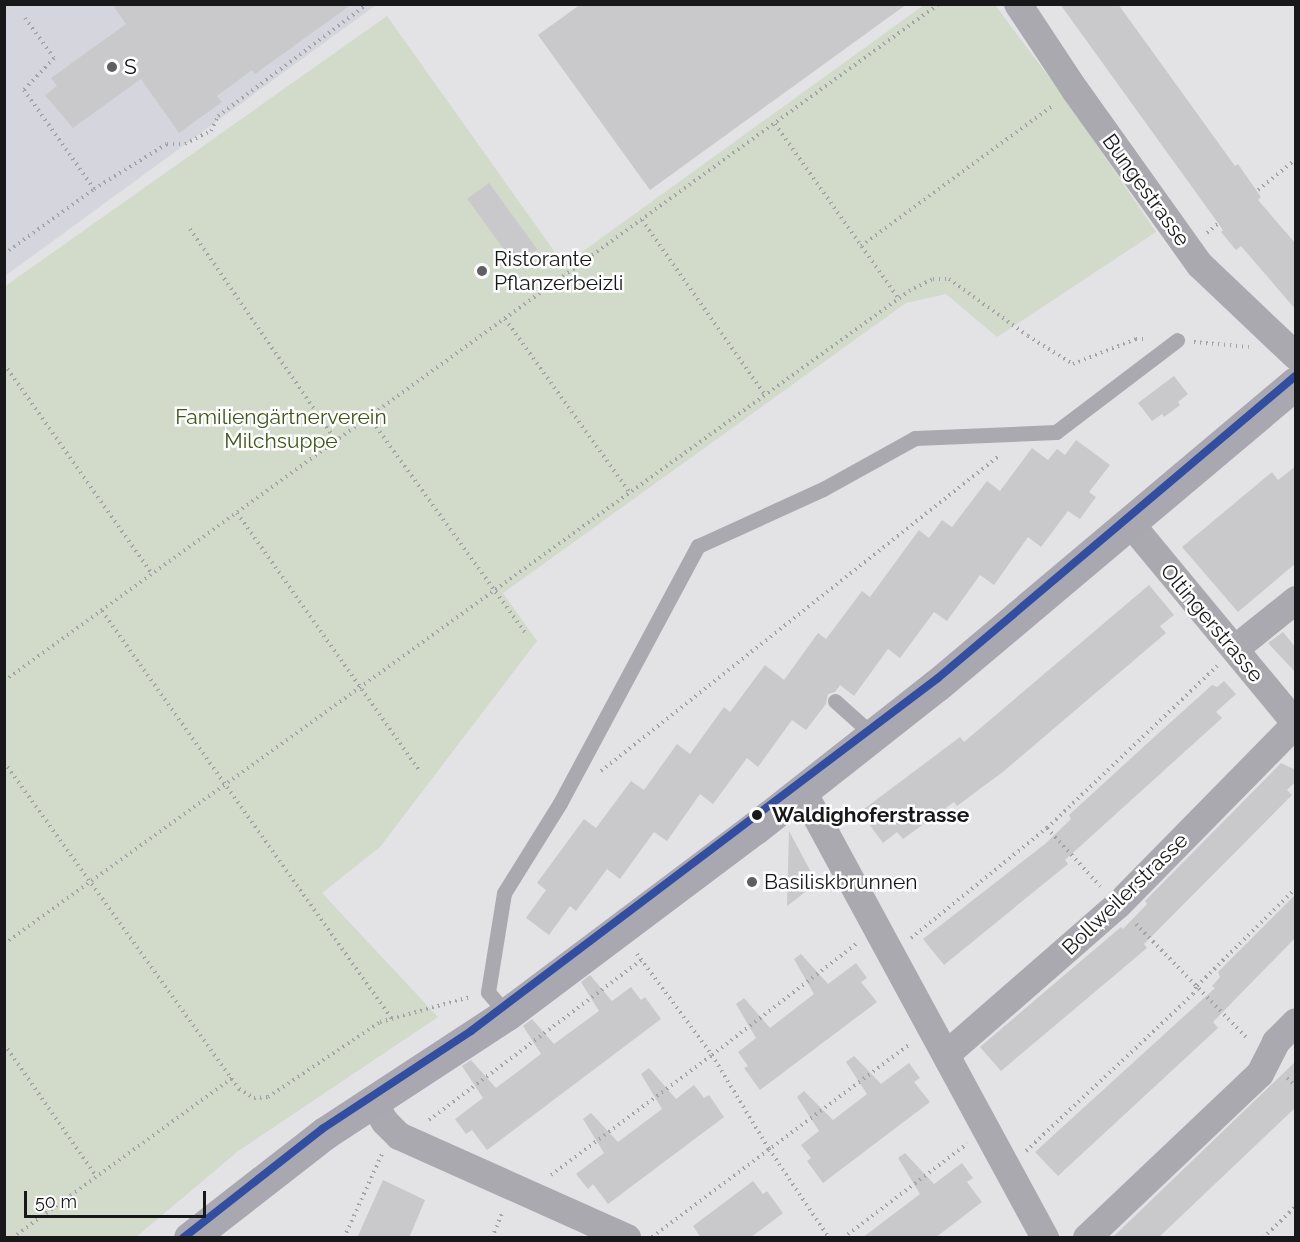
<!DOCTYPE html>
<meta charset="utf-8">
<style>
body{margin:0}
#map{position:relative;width:1300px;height:1242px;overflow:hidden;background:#e3e3e6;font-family:Raleway,sans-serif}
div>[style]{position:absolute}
.built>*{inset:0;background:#d5d5dd}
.green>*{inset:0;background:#d2daca}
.building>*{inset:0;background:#c9c9cb;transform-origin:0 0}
.path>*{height:4px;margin-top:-2px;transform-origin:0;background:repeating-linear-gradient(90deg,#a3a3a7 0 1.5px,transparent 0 6px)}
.service>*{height:15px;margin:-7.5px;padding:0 7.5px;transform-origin:7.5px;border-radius:7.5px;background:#aaa9b0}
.minor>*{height:28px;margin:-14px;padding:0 14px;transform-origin:14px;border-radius:14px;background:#aaa9b0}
.secondary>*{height:33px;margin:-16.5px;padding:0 16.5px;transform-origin:16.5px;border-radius:16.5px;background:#a9a8b0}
.tram-1>*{height:8px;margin:-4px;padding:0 4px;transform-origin:4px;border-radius:4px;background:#324ea1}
.dots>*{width:16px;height:16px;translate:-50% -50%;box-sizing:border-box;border:3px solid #fff;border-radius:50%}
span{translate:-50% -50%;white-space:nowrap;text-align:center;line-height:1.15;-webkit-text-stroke:5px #fff;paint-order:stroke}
.poi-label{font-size:21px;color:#18181a}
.left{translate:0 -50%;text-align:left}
.street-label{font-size:21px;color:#18181a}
.park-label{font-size:21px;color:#3e5618}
.stop-label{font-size:21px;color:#18181a;font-weight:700}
.frame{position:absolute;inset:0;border:6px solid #18181a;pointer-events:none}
.scale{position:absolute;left:24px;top:1191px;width:182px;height:27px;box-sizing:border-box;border:3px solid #18181a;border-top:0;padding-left:8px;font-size:18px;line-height:21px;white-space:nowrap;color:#18181a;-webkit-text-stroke:4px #fff;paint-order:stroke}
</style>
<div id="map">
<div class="built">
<div style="clip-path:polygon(5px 5px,376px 5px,5px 276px)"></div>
</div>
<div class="green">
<div style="clip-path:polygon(924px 5px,995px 5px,1064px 97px,1156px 232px,997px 337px,946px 294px,906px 303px,503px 593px,537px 641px,380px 847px,322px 893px,438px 1017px,237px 1152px,135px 1238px,5px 1237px,4px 287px,387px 16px,564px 265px)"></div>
</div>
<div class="building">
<div style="clip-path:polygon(112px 4px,352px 4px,255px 74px,252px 70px,217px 96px,222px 102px,179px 133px,141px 79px,73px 128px,45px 95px,57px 86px,51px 78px,126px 24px)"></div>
<div style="clip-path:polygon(581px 4px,907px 4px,650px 190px,538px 35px)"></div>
<div style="clip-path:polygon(1060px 4px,1118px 4px,1235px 166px,1238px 164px,1261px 197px,1258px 200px,1296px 244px,1296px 310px,1241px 246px,1236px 250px,1221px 232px,1223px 230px)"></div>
<div style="left:489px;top:183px;width:82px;height:27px;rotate:54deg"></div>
<div style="clip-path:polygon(1174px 376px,1188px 394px,1178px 402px,1180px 405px,1164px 417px,1162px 414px,1152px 421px,1138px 403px)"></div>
<div style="clip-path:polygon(1076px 440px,1110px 465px,1089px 492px,1096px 497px,1080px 519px,1068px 511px,1041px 547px,1028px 537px,994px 585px,980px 575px,947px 621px,934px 612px,900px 658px,888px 649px,854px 696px,840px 685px,835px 692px,828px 694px,826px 704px,806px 730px,792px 720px,758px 767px,747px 758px,713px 804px,700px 794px,667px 841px,654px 832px,620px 879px,607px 869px,576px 911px,570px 906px,549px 935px,526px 918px,546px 890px,537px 883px,584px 819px,596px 828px,631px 781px,644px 790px,677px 744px,690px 754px,724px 707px,730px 712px,765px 665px,784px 680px,818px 633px,826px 639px,862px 591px,870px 597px,919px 530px,929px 538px,942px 520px,952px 527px,987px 481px,1000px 491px,1032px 448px,1048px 460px,1057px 449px,1065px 455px)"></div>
<div style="clip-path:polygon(1296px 466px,1296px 563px,1238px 612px,1182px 547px,1272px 472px,1278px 480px)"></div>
<div style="clip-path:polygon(1149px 585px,1174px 615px,1160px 626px,1166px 633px,1004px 771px,957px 806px,954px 802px,903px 839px,897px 832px,883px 843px,860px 812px,960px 737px,964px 742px)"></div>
<div style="clip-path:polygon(1283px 632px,1296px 648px,1296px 673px,1268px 643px)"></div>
<div style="clip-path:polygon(1224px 681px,1236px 694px,1216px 712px,1222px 718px,1065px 860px,1068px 864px,944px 965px,923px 939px,1045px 844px,1071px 819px,1069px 815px,1151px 740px,1212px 685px,1217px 687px)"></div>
<div style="clip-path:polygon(1281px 763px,1296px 770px,1296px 781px,1287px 790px,1292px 795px,1144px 944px,1147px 948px,1001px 1071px,980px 1047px,1121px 927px,1123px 929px,1147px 904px,1145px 901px)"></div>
<div style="clip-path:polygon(789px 831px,817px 883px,787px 906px)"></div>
<div style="clip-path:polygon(1296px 894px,1296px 937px,1213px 1022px,1218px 1028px,1058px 1176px,1035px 1152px,1215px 988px,1212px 986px,1220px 977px,1218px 972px)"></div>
<div style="clip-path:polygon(801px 954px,828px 984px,856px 963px,867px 978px,861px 982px,877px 1002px,760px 1090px,744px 1068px,748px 1066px,738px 1052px,756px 1038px,736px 1004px,744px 998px,770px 1028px,814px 994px,794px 959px)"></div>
<div style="clip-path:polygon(590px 975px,612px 1001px,631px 987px,641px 1000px,645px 997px,661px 1019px,487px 1150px,472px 1130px,466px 1134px,455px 1119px,483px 1098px,462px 1066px,471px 1060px,496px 1088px,541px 1054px,523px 1026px,532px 1019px,554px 1044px,599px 1011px,581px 982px)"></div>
<div style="clip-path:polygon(854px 1056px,881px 1084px,909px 1063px,920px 1078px,914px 1082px,930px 1102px,823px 1183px,807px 1161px,811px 1158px,801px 1145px,819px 1131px,797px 1097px,804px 1091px,833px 1120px,867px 1094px,846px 1062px)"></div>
<div style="clip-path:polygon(1296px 1061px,1296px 1107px,1158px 1238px,1112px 1238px)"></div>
<div style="clip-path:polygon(649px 1068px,676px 1099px,694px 1085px,704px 1098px,709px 1095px,724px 1117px,608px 1204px,593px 1184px,588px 1189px,576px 1174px,604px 1153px,583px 1119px,591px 1113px,618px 1142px,662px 1109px,641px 1074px)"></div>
<div style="clip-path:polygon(905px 1153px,934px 1184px,962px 1163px,973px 1178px,967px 1182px,982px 1202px,935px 1238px,862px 1238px,920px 1194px,898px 1158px)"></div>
<div style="clip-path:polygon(383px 1180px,425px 1200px,409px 1238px,357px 1238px)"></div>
<div style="clip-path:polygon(753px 1181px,763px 1194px,767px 1191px,783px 1213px,750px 1238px,701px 1238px,693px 1226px)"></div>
</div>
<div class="path">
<div style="left:25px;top:18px;width:49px;rotate:54.1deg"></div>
<div style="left:54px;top:58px;width:44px;rotate:133.2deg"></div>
<div style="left:24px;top:90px;width:121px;rotate:54.7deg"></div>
<div style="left:94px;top:189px;width:86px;rotate:-31.7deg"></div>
<div style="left:167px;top:144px;width:18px"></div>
<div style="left:185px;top:144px;width:29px;rotate:-27deg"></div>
<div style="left:211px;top:131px;width:17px;rotate:-65deg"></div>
<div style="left:218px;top:116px;width:186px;rotate:-36.9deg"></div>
<div style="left:775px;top:124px;width:214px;rotate:54.7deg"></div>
<div style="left:1258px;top:190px;width:49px;rotate:-39.2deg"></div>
<div style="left:642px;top:220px;width:214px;rotate:54.9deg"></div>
<div style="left:190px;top:229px;width:257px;rotate:55.4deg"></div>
<div style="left:1207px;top:233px;width:17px;rotate:-40deg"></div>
<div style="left:861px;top:246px;width:239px;rotate:-36.2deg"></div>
<div style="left:4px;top:254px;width:111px;rotate:-35.8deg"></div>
<div style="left:505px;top:319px;width:214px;rotate:54.3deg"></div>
<div style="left:1194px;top:342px;width:55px;rotate:5.2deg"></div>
<div style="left:4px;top:364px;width:257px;rotate:54.8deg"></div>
<div style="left:369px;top:417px;width:269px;rotate:54.1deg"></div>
<div style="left:237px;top:513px;width:316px;rotate:54.7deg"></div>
<div style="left:102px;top:611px;width:501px;rotate:54.6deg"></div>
<div style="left:4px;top:681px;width:1154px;rotate:-35.91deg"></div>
<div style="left:4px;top:762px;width:403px;rotate:54.3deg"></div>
<div style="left:239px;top:1089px;width:17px;rotate:31deg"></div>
<div style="left:254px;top:1098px;width:14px;rotate:-4deg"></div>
<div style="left:268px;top:1097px;width:135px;rotate:-33.8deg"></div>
<div style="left:380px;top:1022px;width:93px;rotate:-15.5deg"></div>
<div style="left:601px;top:771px;width:509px;rotate:-38.38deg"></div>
<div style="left:1047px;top:828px;width:79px;rotate:47.6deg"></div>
<div style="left:1136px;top:924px;width:161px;rotate:45.8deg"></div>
<div style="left:911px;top:938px;width:175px;rotate:-39deg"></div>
<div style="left:1047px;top:828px;width:235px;rotate:-43.6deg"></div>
<div style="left:4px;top:944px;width:1116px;rotate:-35.81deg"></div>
<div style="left:909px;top:291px;width:27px;rotate:-27deg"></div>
<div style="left:933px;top:279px;width:16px"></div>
<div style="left:949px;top:279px;width:97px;rotate:35.8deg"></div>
<div style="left:1028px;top:336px;width:53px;rotate:31.9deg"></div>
<div style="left:1073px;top:364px;width:68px;rotate:-21.6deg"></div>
<div style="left:1136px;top:339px;width:8px"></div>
<div style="left:637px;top:954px;width:126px;rotate:53.4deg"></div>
<div style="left:712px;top:1055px;width:110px;rotate:58.8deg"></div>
<div style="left:769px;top:1149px;width:107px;rotate:56deg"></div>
<div style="left:4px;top:1044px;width:161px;rotate:55.1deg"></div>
<div style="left:1287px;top:1078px;width:12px;rotate:42deg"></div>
<div style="left:429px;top:1120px;width:266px;rotate:-37deg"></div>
<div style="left:1026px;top:1151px;width:229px;rotate:-43.2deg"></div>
<div style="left:1193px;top:994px;width:9px;rotate:-63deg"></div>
<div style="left:1197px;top:986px;width:139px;rotate:-44.7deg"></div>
<div style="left:551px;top:1175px;width:201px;rotate:-36.7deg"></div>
<div style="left:712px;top:1055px;width:182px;rotate:-37.6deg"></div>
<div style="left:652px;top:1237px;width:322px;rotate:-36.8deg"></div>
<div style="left:12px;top:1238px;width:272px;rotate:-36deg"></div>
<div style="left:344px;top:1238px;width:92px;rotate:-65.7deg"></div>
<div style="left:492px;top:1238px;width:29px;rotate:-68deg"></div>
<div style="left:843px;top:1238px;width:156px;rotate:-37.2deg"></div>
<div style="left:1263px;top:1238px;width:46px;rotate:-44.1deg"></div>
</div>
<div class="service">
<div style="left:835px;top:701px;width:51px;rotate:41.8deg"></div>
<div style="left:507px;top:1014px;width:29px;rotate:-131deg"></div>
<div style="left:488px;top:992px;width:100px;rotate:-80.8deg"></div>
<div style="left:504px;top:893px;width:106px;rotate:-58.1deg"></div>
<div style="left:560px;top:803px;width:292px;rotate:-61.8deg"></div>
<div style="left:698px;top:546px;width:137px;rotate:-24.5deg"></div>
<div style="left:823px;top:489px;width:105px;rotate:-29deg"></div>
<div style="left:915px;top:438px;width:141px;rotate:-2.4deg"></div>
<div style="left:1056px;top:432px;width:152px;rotate:-37.2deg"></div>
</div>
<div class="minor">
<div style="left:1018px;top:4px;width:103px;rotate:56.5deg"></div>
<div style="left:1075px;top:90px;width:215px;rotate:54.5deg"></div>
<div style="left:1200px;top:265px;width:132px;rotate:43.5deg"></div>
<div style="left:1130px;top:523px;width:261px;rotate:50.4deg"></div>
<div style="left:1235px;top:649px;width:78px;rotate:-38.8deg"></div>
<div style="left:802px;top:790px;width:510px;rotate:61.52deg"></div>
<div style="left:947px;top:1054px;width:227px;rotate:-41.1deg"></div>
<div style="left:1118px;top:905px;width:254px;rotate:-45.5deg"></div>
<div style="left:373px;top:1102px;width:23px;rotate:59deg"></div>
<div style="left:385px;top:1122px;width:20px;rotate:45deg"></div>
<div style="left:399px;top:1136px;width:250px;rotate:24.1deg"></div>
<div style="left:1087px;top:1238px;width:238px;rotate:-43.5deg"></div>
<div style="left:1260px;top:1074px;width:36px;rotate:-63deg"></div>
<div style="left:1276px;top:1042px;width:28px;rotate:-45deg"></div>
</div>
<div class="secondary">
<div style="left:190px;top:1238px;width:171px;rotate:-37.9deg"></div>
<div style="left:325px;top:1133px;width:217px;rotate:-33.2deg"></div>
<div style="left:507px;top:1014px;width:310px;rotate:-36.9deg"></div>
<div style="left:755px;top:828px;width:231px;rotate:-38.2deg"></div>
<div style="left:937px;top:685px;width:469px;rotate:-40.1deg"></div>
</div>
<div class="tram-1">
<div style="left:183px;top:1238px;width:177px;rotate:-38.1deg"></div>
<div style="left:322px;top:1129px;width:178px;rotate:-33.3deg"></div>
<div style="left:471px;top:1031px;width:585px;rotate:-37.09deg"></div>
<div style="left:938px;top:678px;width:468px;rotate:-40.2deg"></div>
</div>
<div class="dots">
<div style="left:112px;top:67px;background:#5f5f61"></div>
<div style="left:482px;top:271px;background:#5f5f61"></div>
<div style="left:757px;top:815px;background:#18181a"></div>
<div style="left:752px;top:882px;background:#5f5f61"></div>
</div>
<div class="poi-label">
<span class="left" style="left:124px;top:67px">S</span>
<span class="left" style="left:494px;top:271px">Ristorante<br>Pflanzerbeizli</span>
<span class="left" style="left:764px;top:882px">Basiliskbrunnen</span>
</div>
<div class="street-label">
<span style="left:1146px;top:190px;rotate:54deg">Bungestrasse</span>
<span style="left:1212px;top:623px;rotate:50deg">Oltingerstrasse</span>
<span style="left:1125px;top:894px;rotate:-44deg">Bollweilerstrasse</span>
</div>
<div class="park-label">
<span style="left:281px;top:429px">Familiengärtnerverein<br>Milchsuppe</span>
</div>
<div class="stop-label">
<span class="left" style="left:772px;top:815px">Waldighoferstrasse</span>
</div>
<div class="frame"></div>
<div class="scale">50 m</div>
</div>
